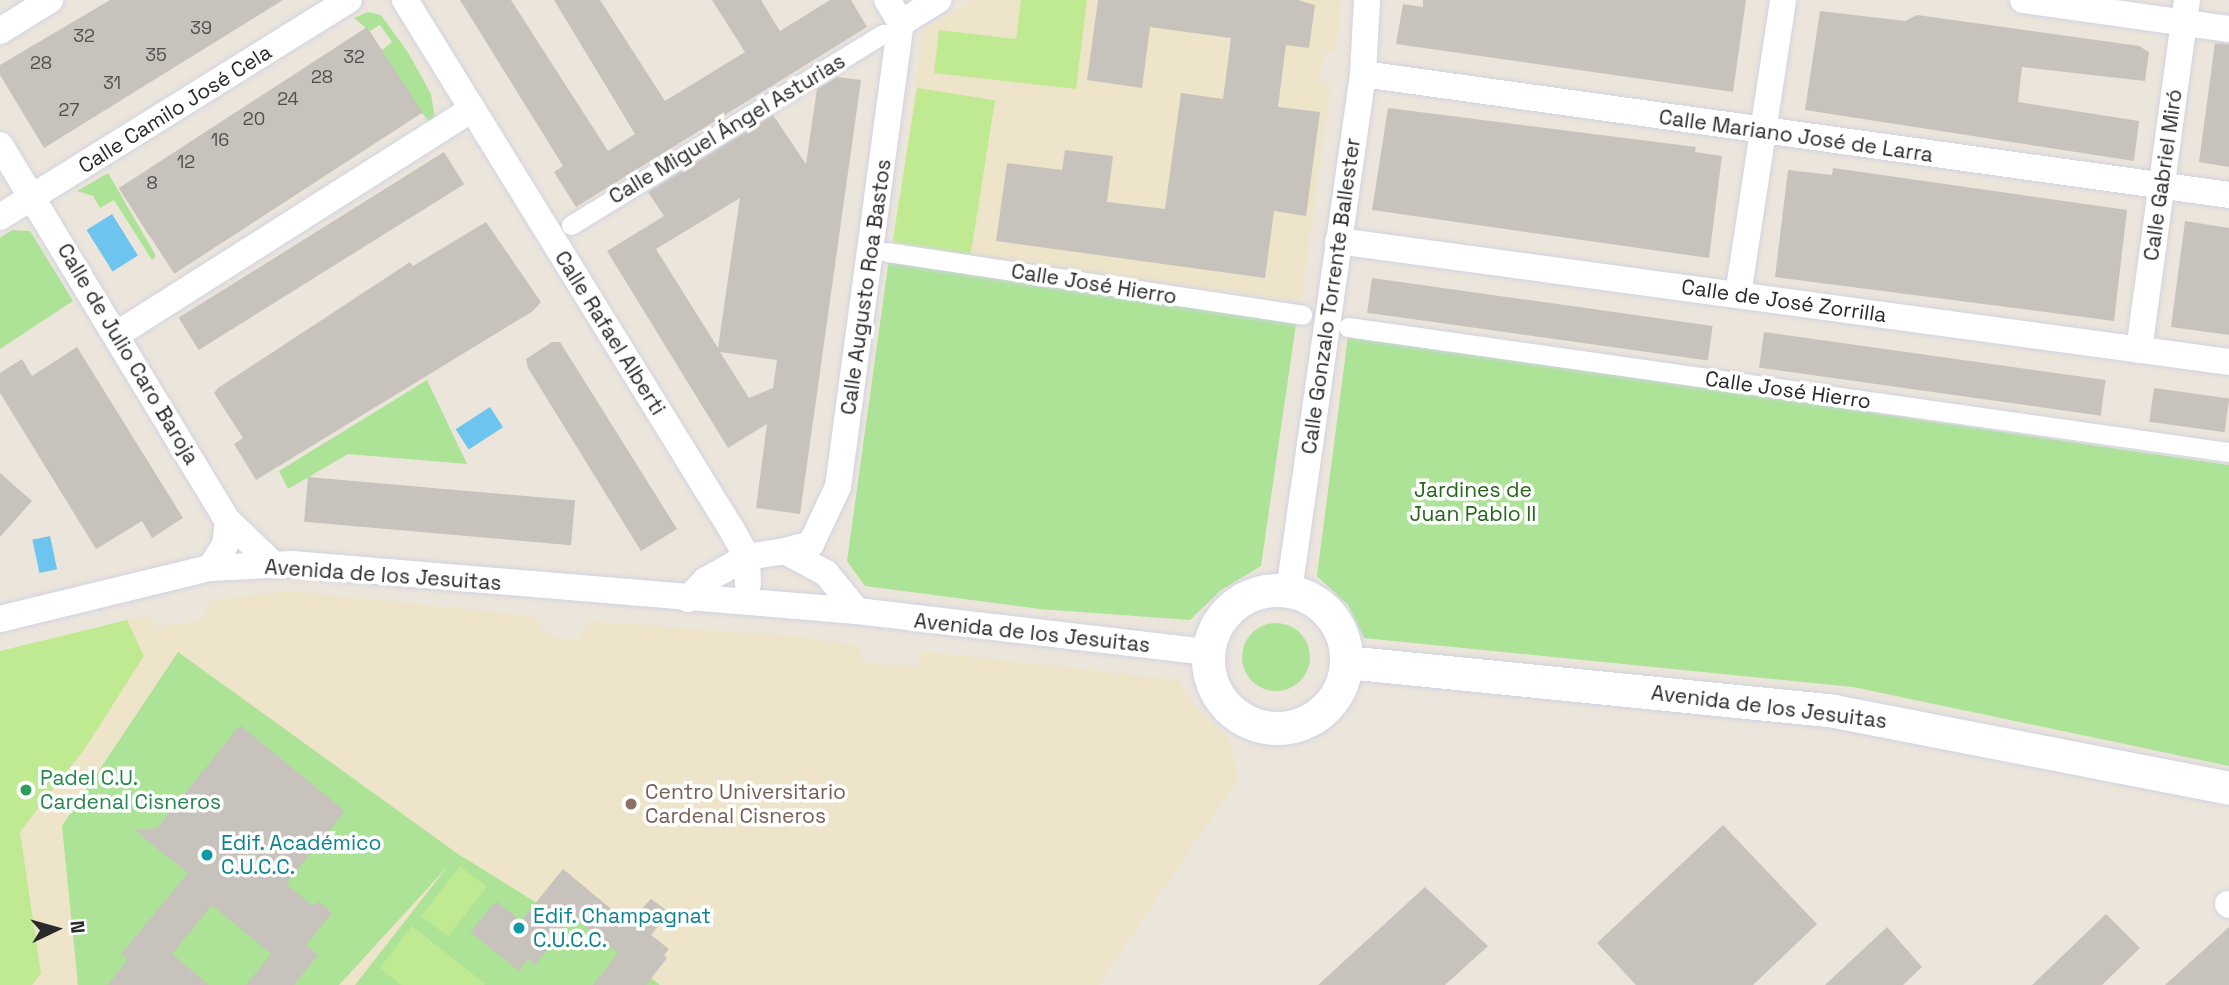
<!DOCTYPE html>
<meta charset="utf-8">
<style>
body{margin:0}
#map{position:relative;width:2229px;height:985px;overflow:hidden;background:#ece5db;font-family:"Space Grotesk",sans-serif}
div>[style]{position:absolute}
.education>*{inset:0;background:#eee4ca}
.green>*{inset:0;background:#ace397}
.round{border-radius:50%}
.pitch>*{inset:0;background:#c0ea92;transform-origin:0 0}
.water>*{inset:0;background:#6dc4ef;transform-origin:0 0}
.building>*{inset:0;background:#c7c2bb;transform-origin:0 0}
.roads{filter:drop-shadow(0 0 2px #d0d3e2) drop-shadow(0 0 2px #d0d3e2)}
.pedestrian>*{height:19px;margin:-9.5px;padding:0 9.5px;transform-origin:9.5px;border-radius:9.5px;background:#fff}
.minor>*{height:26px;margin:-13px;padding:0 13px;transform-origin:13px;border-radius:13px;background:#fff}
.tertiary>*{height:33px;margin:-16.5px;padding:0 16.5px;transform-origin:16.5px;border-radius:16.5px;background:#fff}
.tertiary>.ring{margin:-16.5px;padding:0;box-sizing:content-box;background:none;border:33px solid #fff;border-radius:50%}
.dots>*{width:19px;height:19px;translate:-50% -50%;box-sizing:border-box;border:4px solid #fff;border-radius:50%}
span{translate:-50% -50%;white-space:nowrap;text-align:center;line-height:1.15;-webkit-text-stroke:7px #fff;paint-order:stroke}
.number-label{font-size:18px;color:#504f4e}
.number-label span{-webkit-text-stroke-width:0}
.street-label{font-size:21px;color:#292929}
.park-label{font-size:21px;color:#256619}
.leisure-label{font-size:21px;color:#27864d}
.left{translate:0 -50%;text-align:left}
.education-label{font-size:21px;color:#785e54}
.culture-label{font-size:21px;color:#0d838f}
.north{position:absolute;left:21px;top:894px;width:70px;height:70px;-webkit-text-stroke:5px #fff;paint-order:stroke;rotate:85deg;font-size:19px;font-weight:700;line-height:28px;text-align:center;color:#292929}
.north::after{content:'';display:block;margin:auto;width:24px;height:32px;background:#292929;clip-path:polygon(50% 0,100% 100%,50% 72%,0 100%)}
</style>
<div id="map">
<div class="education">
<div style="clip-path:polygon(973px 0,1341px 0,1336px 52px,1325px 51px,1319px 81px,1331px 83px,1301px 302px,892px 247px,923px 31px)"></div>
<div style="clip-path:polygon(288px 591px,534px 616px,547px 635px,577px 641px,589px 621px,804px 637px,859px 646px,863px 662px,917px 667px,923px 651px,1178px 680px,1195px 707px,1228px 737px,1239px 777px,1099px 985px,32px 985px,41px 973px,20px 832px,86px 747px,144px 656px,127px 620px,146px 615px,156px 626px,201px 621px,211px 600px)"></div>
</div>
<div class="green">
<div style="clip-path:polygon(368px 12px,381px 15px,409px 54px,431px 94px,435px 118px,430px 123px,422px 113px,150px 237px,136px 215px,387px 59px,382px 50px,392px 42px,380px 25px,370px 31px,354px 18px)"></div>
<div style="clip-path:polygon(108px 173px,156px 256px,152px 260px,114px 200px,100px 208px,93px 196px,77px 191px)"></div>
<div style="clip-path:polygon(12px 230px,30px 231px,73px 301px,0 349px,0 238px)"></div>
<div style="clip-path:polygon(889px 259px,1297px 317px,1261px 566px,1221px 590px,1190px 620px,1040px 609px,865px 586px,847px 561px)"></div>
<div style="clip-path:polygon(1348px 336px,2229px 465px,2229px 766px,1853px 687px,1364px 638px,1348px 605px,1317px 576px)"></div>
<div style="clip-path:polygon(427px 380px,467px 464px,348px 454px,288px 489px,279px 471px)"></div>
<div class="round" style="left:1242px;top:623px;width:68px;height:68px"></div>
<div style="clip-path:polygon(178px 652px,458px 854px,569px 923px,574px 917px,660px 985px,355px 985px,448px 866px,339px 985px,78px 985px,62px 826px)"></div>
</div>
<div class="pitch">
<div style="clip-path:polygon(1021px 0,1087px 0,1076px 89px,934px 73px,939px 30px,1016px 39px)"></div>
<div style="left:917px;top:88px;width:79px;height:156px;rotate:9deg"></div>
<div style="clip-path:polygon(127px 620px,144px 656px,86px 747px,20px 832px,41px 973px,32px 985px,0 985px,0 651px)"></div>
<div style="left:460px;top:866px;width:34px;height:63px;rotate:38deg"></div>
<div style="clip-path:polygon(412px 926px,485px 984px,484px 985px,401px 985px,380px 968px)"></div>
</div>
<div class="water">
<div style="left:112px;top:214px;width:49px;height:30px;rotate:58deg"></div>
<div style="left:490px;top:407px;width:24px;height:41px;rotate:57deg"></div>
<div style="left:50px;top:536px;width:34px;height:18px;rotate:78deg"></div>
</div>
<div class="building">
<div style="clip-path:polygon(110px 0,283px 0,44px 148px,0 75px,0 65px)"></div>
<div style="clip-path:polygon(460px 0,511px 0,608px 151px,635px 134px,554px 0,600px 0,665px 101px,745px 52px,712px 0,761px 0,780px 31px,830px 0,851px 0,867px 27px,576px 207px,554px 172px,563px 166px)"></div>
<div style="clip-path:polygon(1098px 0,1298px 0,1315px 5px,1309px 48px,1286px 45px,1278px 107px,1320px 112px,1306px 216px,1274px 211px,1265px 278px,996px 241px,1007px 163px,1062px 170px,1065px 150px,1113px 156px,1107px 202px,1165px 209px,1181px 93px,1223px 99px,1231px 38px,1150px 27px,1142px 88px,1087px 80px)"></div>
<div style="clip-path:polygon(1423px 0,1746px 0,1733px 92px,1396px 44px,1403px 4px,1423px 7px)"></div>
<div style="clip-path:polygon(1820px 11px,1905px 21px,1917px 15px,2139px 46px,2149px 52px,2145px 81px,2022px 67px,2018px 102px,2139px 121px,2134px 161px,1805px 110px)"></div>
<div style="left:367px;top:27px;width:102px;height:296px;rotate:57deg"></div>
<div style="clip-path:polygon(2215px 43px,2229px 44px,2229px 167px,2199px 162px)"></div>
<div style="clip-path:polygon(evenodd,837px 77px,861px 80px,800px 514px,756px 508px,767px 424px,728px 448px,607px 251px,664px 216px,648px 192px,773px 115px,806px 164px,817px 89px,837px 77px,740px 198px,729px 272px,718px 348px,656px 249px,740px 198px,837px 77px,720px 352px,777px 360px,773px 388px,749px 398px,720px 352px)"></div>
<div style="clip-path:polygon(1388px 108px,1696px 147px,1695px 152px,1722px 156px,1709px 258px,1372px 210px)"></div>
<div style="left:444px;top:152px;width:38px;height:313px;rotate:58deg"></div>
<div style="clip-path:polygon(1833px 168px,2127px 210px,2114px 321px,1775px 277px,1788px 170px,1832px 175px)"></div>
<div style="clip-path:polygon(2185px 221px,2229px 228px,2229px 335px,2171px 327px)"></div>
<div style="clip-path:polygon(486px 222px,541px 302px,533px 311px,256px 480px,234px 444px,243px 438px,214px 393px,218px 388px,410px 262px,413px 266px)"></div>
<div style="left:1372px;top:278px;width:344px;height:35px;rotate:8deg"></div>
<div style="left:1764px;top:332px;width:345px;height:36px;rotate:8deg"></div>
<div style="clip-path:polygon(552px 342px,560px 342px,677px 529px,641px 551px,528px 368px,526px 359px)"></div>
<div style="clip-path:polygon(77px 347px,183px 518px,152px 538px,142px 521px,96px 549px,0 393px,0 373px,22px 359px,32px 376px)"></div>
<div style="left:2154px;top:388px;width:76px;height:34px;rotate:8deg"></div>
<div style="clip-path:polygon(0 473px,32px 501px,0 537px)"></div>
<div style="left:308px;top:477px;width:268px;height:45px;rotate:5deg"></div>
<div style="clip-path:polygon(240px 725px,345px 811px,286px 884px,314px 906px,318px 901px,332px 913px,306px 945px,318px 955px,294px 985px,246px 985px,271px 954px,212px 905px,172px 954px,209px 985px,108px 985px,128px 959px,121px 954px,188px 873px,134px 830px,157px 828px)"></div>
<div style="clip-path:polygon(1723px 825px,1817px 924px,1753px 985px,1636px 985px,1597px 943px)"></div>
<div style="clip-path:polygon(563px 869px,628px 923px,651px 899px,669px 912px,651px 935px,669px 949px,664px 955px,667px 958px,646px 985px,593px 985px,618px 953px,574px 917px,535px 965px,528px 959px,519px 971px,470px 932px,496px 901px,521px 921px)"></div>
<div style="clip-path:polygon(1425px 887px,1488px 946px,1445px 985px,1318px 985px)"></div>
<div style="clip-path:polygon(2106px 914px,2140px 948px,2102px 985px,2032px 985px)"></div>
<div style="clip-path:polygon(1887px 927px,1922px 967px,1903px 985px,1825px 985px)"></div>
<div style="clip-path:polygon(2229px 927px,2229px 985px,2165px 985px)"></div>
</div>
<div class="roads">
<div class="pedestrian">
<div style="left:571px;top:225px;width:366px;rotate:-31.5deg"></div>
<div style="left:887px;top:252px;width:420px;rotate:8.6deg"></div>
<div style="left:1348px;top:327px;width:890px;rotate:8.08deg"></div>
</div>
<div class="minor">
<div style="left:405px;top:0;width:623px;rotate:58.33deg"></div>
<div style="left:732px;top:530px;width:31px;rotate:61deg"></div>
<div style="left:747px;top:557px;width:27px;rotate:88deg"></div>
<div style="left:2023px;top:0;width:208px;rotate:8deg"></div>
<div style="left:901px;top:23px;width:44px;rotate:-31.9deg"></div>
<div style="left:0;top:31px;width:59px;rotate:-31.8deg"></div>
<div style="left:1363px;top:74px;width:874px;rotate:7.95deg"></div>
<div style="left:0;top:145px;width:440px;rotate:58.8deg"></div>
<div style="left:228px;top:521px;width:24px;rotate:97deg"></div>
<div style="left:225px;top:545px;width:27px;rotate:123deg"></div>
<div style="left:0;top:217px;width:411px;rotate:-31.9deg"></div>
<div style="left:1338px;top:241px;width:899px;rotate:7.73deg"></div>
<div style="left:1738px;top:295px;width:298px;rotate:-81.3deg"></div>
<div style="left:116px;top:335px;width:422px;rotate:-32.4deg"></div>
<div style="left:2139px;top:350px;width:353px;rotate:-82.2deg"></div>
<div style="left:228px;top:521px;width:64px;rotate:43.7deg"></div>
<div style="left:785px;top:551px;width:27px;rotate:-15deg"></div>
<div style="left:811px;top:544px;width:63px;rotate:-64.7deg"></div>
<div style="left:838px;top:487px;width:468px;rotate:-82.3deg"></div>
<div style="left:901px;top:23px;width:27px;rotate:-121deg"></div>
<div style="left:1289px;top:591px;width:522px;rotate:-81.85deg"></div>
<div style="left:1363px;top:74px;width:74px;rotate:-86.9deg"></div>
<div style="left:688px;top:599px;width:26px;rotate:-47deg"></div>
<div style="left:706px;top:580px;width:47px;rotate:-29.3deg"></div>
<div style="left:747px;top:557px;width:38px;rotate:-9deg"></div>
<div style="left:785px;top:551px;width:47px;rotate:28.2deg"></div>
<div style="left:826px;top:573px;width:49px;rotate:50.8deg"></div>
<div style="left:0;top:619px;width:216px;rotate:-13.7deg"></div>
<div style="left:210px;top:568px;width:82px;rotate:-2.8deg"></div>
<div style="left:292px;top:564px;width:567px;rotate:4.76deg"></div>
<div style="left:857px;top:611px;width:353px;rotate:6.7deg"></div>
<div style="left:2228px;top:904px;width:1px;rotate:45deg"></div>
</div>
<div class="tertiary">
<div class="ring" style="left:1208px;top:590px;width:105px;height:105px"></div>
<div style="left:1346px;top:662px;width:490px;rotate:5.7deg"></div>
<div style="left:1834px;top:711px;width:402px;rotate:11deg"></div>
</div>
</div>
<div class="dots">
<div style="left:26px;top:790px;background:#2e9e5b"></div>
<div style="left:631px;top:804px;background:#8d6e63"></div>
<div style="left:207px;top:855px;background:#0f9aa8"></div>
<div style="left:519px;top:928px;background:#0f9aa8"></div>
</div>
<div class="number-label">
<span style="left:201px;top:28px">39</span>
<span style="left:84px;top:36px">32</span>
<span style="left:156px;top:55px">35</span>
<span style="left:354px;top:57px">32</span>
<span style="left:41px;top:63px">28</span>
<span style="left:322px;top:77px">28</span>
<span style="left:112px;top:83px">31</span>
<span style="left:288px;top:99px">24</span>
<span style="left:69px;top:110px">27</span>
<span style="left:254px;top:119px">20</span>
<span style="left:220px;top:140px">16</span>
<span style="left:186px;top:162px">12</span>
<span style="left:152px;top:183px">8</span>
</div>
<div class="street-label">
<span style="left:175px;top:109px;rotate:-32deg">Calle Camilo José Cela</span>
<span style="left:727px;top:129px;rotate:-31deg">Calle Miguel Ángel Asturias</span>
<span style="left:1796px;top:136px;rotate:8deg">Calle Mariano José de Larra</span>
<span style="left:2163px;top:175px;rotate:-82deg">Calle Gabriel Miró</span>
<span style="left:1094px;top:284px;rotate:9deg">Calle José Hierro</span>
<span style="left:866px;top:287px;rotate:-82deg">Calle Augusto Roa Bastos</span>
<span style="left:1331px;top:296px;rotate:-82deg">Calle Gonzalo Torrente Ballester</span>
<span style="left:1784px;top:301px;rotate:8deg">Calle de José Zorrilla</span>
<span style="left:610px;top:333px;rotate:58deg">Calle Rafael Alberti</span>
<span style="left:128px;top:354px;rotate:59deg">Calle de Julio Caro Baroja</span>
<span style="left:1788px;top:390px;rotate:8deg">Calle José Hierro</span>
<span style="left:383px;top:575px;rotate:4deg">Avenida de los Jesuitas</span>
<span style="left:1032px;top:633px;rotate:6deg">Avenida de los Jesuitas</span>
<span style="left:1769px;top:707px;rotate:7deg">Avenida de los Jesuitas</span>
</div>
<div class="park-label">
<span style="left:1473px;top:502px">Jardines de<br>Juan Pablo II</span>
</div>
<div class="leisure-label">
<span class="left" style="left:40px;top:790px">Padel C.U.<br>Cardenal Cisneros</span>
</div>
<div class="education-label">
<span class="left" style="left:645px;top:804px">Centro Universitario<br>Cardenal Cisneros</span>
</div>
<div class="culture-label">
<span class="left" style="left:221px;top:855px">Edif. Académico<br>C.U.C.C.</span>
<span class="left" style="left:533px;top:928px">Edif. Champagnat<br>C.U.C.C.</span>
</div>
<div class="north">N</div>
</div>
